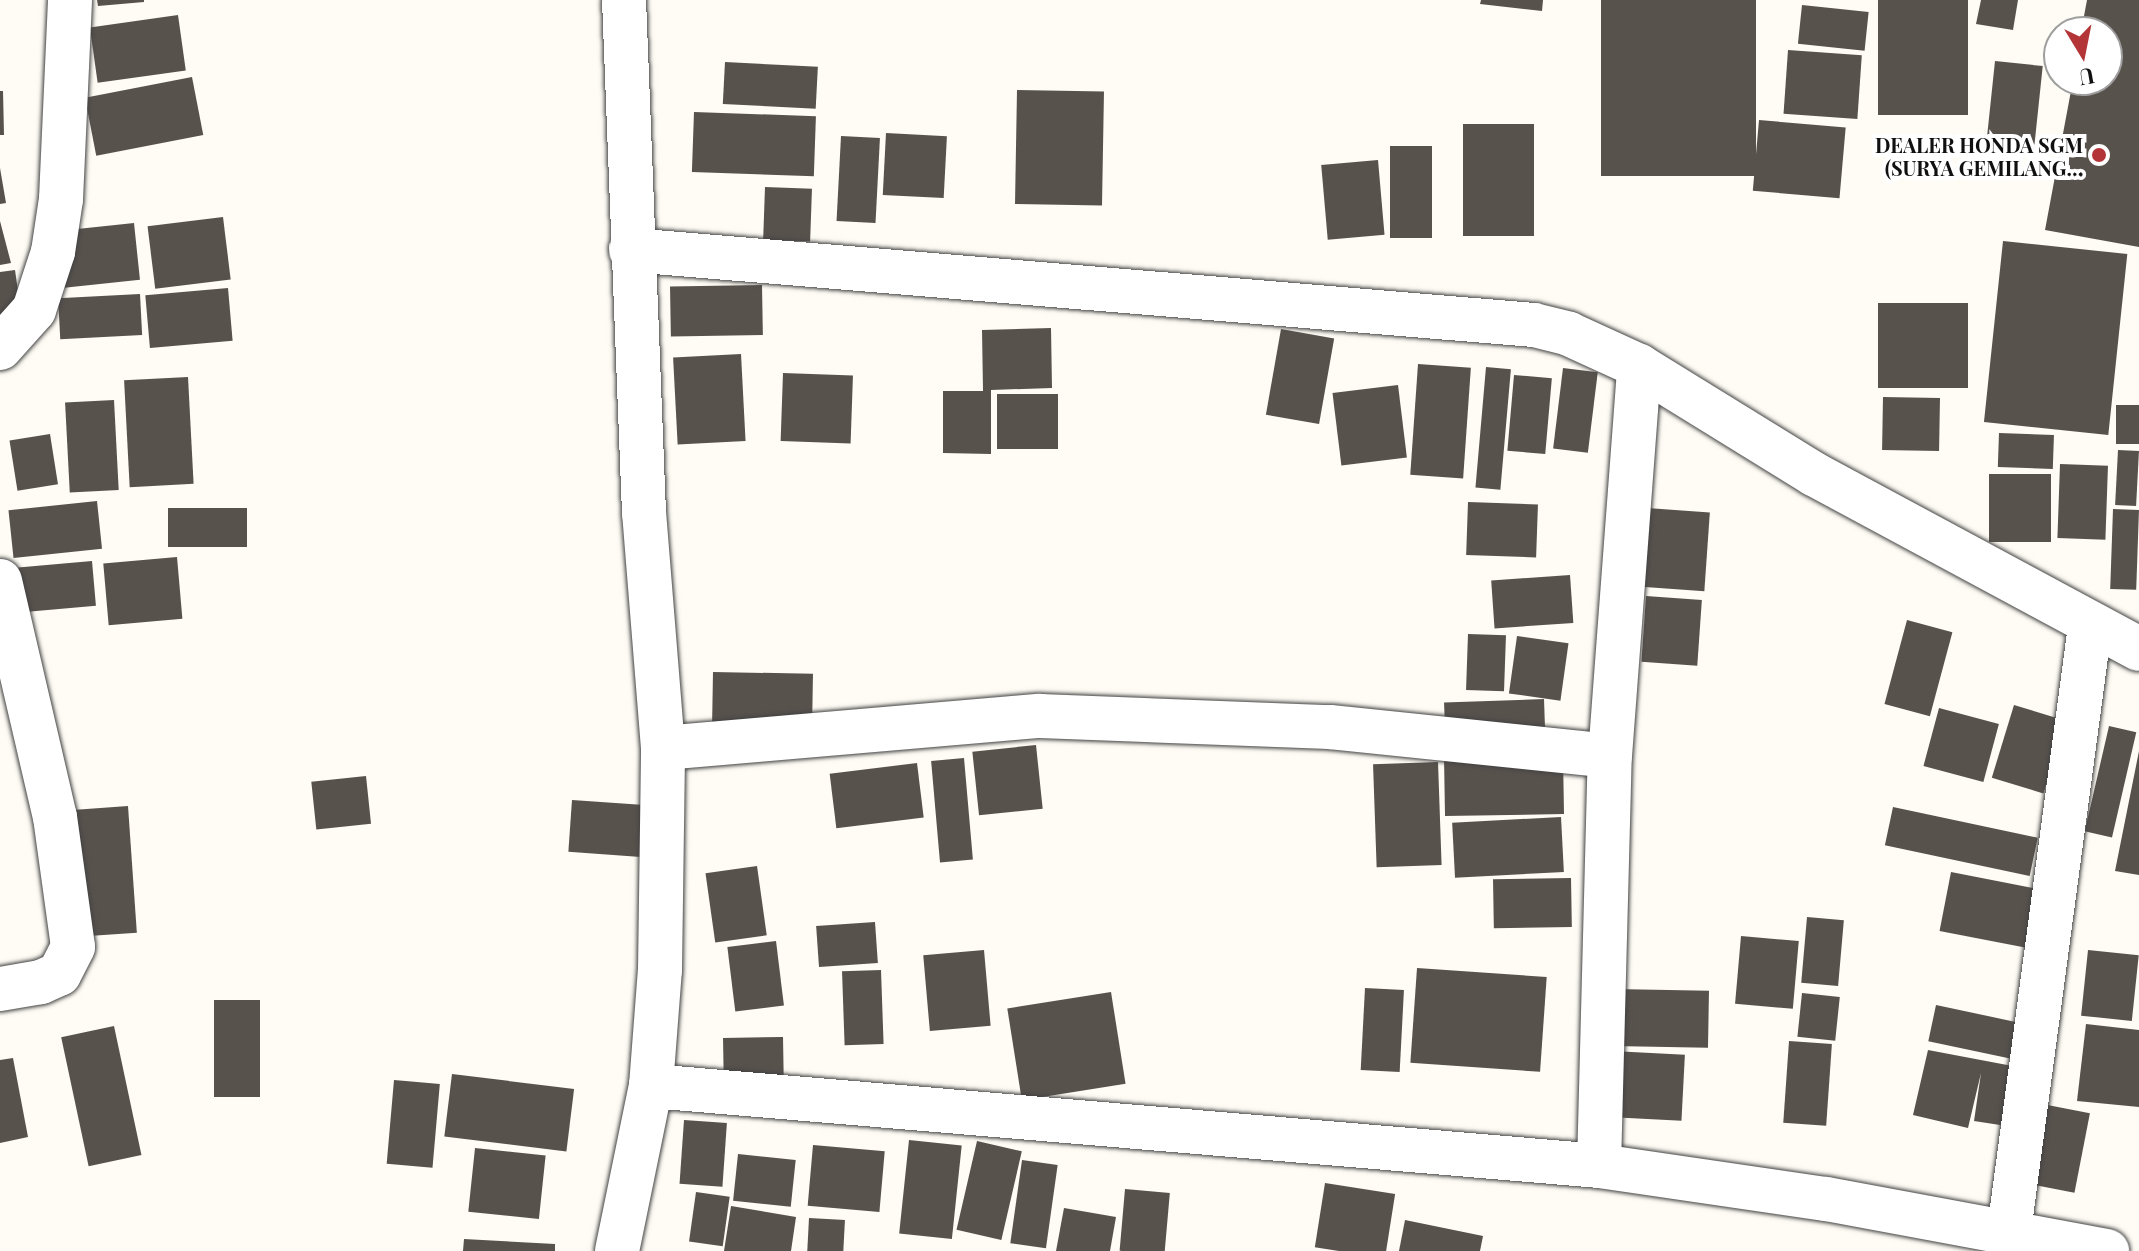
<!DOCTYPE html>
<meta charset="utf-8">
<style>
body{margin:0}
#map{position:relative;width:2139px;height:1251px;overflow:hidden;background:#fefcf4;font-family:"Playfair Display",serif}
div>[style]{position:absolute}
.building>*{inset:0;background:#58524d;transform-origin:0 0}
.roads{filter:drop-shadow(0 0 2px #434343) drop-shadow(0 0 2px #434343)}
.street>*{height:44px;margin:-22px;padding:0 22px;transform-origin:22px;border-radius:22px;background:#fff}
.dots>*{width:22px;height:22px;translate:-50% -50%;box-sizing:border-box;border:4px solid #fff;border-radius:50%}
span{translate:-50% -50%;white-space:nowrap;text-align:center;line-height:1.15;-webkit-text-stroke:8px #fff;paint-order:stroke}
.poi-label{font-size:20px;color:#101010;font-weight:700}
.right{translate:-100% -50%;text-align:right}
.north{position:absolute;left:2043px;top:16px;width:80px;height:80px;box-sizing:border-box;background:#fff;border:2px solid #9f9f9f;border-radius:50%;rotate:170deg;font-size:22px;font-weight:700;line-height:32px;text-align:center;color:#101010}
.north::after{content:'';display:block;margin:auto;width:28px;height:36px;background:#b43538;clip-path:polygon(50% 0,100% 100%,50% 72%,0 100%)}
</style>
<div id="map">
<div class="building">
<div style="clip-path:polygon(97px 0,144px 0,144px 2px,98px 6px)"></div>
<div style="clip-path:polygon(1481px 0,1543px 0,1542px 11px,1480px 4px)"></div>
<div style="left:1601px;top:0;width:155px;height:176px"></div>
<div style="left:1878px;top:0;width:90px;height:115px"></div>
<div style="clip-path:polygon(1981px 0,2018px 0,2013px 30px,1976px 24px)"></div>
<div style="clip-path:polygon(2087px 0,2139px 0,2139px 247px,2045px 230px,2073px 80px,2107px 80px,2107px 32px,2081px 32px)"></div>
<div style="left:1802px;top:5px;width:67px;height:39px;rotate:6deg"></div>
<div style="left:178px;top:15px;width:56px;height:89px;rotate:82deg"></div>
<div style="left:1788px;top:50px;width:74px;height:64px;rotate:4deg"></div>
<div style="left:1995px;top:61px;width:48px;height:79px;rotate:6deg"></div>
<div style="left:725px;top:62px;width:93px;height:42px;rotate:3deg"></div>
<div style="left:192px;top:77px;width:59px;height:109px;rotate:79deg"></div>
<div style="left:1017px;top:90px;width:87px;height:114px;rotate:1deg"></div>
<div style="clip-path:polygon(0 91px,3px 91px,4px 135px,0 135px)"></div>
<div style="left:694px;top:112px;width:122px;height:60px;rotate:2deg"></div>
<div style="left:1759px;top:120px;width:87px;height:71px;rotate:5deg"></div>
<div style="left:1463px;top:124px;width:71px;height:112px"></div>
<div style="left:886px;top:133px;width:61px;height:62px;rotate:3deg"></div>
<div style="left:841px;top:136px;width:39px;height:85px;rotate:3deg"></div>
<div style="left:1432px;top:146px;width:92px;height:42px;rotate:90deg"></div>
<div style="left:1378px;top:160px;width:75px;height:57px;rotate:85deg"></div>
<div style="clip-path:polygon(0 168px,6px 203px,0 204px)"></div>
<div style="left:765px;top:187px;width:47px;height:53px;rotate:2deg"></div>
<div style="left:223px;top:217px;width:63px;height:76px;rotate:83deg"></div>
<div style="clip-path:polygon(0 221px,11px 263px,0 265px)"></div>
<div style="left:134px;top:223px;width:57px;height:76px;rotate:84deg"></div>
<div style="left:2003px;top:241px;width:125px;height:182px;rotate:6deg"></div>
<div style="clip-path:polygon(15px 270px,22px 319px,0 322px,0 272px)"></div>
<div style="left:762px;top:285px;width:50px;height:92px;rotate:89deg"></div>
<div style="left:228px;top:288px;width:53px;height:83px;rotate:85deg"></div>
<div style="left:140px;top:294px;width:41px;height:82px;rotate:87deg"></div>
<div style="left:1968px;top:303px;width:85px;height:90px;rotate:90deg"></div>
<div style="clip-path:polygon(1051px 328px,1052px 388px,991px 390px,991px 454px,943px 453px,943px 391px,983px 391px,982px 330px)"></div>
<div style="left:1281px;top:329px;width:54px;height:87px;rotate:10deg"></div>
<div style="left:741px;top:354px;width:87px;height:68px;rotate:87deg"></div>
<div style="left:1418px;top:364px;width:53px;height:111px;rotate:4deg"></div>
<div style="left:1486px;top:367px;width:25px;height:121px;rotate:5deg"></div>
<div style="left:1563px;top:368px;width:35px;height:81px;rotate:7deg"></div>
<div style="left:783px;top:373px;width:70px;height:68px;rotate:2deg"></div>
<div style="left:1514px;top:375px;width:38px;height:76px;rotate:5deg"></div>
<div style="left:188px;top:377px;width:107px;height:64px;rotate:87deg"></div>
<div style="left:1398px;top:385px;width:73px;height:66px;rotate:83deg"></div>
<div style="left:1058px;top:394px;width:55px;height:61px;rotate:90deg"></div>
<div style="left:1883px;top:397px;width:57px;height:53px;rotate:1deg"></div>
<div style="left:114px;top:400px;width:90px;height:49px;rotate:87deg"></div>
<div style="left:2139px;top:405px;width:39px;height:23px;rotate:90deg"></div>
<div style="left:1999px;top:433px;width:55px;height:34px;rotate:2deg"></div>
<div style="left:50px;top:434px;width:51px;height:41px;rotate:81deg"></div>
<div style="left:2118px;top:450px;width:21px;height:55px;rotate:3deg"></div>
<div style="left:2060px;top:464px;width:48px;height:74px;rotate:2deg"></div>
<div style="left:1989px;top:474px;width:62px;height:68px"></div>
<div style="left:97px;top:501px;width:48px;height:89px;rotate:84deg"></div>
<div style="left:1468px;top:502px;width:70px;height:53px;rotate:2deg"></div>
<div style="left:168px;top:508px;width:79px;height:39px"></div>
<div style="left:1647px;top:508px;width:63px;height:79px;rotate:4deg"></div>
<div style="left:2113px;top:509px;width:26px;height:80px;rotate:2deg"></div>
<div style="left:177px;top:557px;width:62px;height:74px;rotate:85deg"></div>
<div style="left:92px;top:561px;width:45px;height:74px;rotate:85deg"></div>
<div style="left:1570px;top:575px;width:48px;height:79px;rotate:86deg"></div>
<div style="left:1646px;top:596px;width:56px;height:66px;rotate:4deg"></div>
<div style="left:1907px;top:620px;width:47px;height:87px;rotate:15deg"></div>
<div style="left:1468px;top:634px;width:38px;height:56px;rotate:2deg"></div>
<div style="left:1517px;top:636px;width:52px;height:58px;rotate:8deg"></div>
<div style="left:713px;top:672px;width:100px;height:56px;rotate:1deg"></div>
<div style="left:1544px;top:699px;width:38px;height:100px;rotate:88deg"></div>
<div style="left:2014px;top:705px;width:54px;height:76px;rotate:17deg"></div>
<div style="left:1939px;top:708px;width:62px;height:60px;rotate:15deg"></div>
<div style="left:2109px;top:726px;width:28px;height:108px;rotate:13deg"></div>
<div style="left:1036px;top:745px;width:64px;height:64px;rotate:84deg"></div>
<div style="clip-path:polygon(2139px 751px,2139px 875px,2115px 871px)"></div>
<div style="left:1563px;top:756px;width:58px;height:119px;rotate:89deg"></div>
<div style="left:964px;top:758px;width:102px;height:33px;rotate:85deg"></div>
<div style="left:1438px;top:762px;width:103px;height:65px;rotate:88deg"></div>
<div style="left:917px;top:763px;width:55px;height:88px;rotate:83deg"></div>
<div style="left:366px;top:776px;width:48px;height:55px;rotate:84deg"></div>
<div style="left:572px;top:800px;width:76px;height:52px;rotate:4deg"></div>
<div style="left:128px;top:806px;width:127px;height:52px;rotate:86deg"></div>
<div style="left:1893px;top:807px;width:148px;height:39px;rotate:12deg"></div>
<div style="left:1561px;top:817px;width:55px;height:109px;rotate:87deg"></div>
<div style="left:757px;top:866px;width:70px;height:52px;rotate:82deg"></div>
<div style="left:1951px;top:872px;width:102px;height:60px;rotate:11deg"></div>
<div style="left:1571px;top:878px;width:49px;height:78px;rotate:89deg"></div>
<div style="left:1807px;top:917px;width:37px;height:66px;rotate:5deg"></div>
<div style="left:875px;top:922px;width:41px;height:59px;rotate:86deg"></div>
<div style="left:1741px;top:936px;width:58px;height:68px;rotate:5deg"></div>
<div style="left:776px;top:941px;width:65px;height:49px;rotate:83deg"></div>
<div style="left:984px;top:950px;width:76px;height:61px;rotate:85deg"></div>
<div style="left:2088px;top:950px;width:51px;height:66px;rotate:6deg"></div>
<div style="left:1417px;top:968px;width:130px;height:95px;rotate:4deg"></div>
<div style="left:881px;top:970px;width:74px;height:39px;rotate:88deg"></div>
<div style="left:1365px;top:988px;width:39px;height:82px;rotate:3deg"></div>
<div style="left:1614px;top:989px;width:95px;height:57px;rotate:1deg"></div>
<div style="left:1111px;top:992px;width:93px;height:105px;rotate:81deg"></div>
<div style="left:1802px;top:993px;width:38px;height:44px;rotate:6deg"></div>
<div style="left:214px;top:1000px;width:46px;height:97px"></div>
<div style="left:1936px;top:1005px;width:98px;height:37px;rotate:12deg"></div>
<div style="clip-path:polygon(2086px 1024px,2139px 1030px,2139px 1107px,2077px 1101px)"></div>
<div style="left:114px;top:1026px;width:132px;height:54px;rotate:78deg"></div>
<div style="left:783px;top:1037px;width:39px;height:60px;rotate:89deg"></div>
<div style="left:1789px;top:1041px;width:43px;height:82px;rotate:4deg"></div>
<div style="clip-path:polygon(1928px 1050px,2023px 1068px,2013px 1127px,1974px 1121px,1981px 1073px,1968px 1128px,1913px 1115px)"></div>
<div style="left:1612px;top:1051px;width:73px;height:66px;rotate:3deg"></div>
<div style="clip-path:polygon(13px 1058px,28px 1137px,0 1143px,0 1060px)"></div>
<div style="left:452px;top:1074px;width:123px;height:63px;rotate:7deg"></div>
<div style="left:394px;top:1080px;width:46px;height:84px;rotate:5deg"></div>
<div style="left:2032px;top:1102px;width:59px;height:81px;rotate:11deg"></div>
<div style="left:684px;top:1120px;width:43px;height:64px;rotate:4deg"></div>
<div style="left:909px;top:1140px;width:53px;height:94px;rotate:6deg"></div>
<div style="left:977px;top:1141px;width:46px;height:91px;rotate:13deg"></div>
<div style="left:813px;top:1145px;width:72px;height:61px;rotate:5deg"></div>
<div style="left:475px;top:1148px;width:71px;height:64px;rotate:6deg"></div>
<div style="left:738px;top:1154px;width:58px;height:47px;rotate:6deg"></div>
<div style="left:1022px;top:1160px;width:36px;height:84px;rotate:8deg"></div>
<div style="left:1325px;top:1183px;width:71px;height:65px;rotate:9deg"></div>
<div style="left:1125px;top:1189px;width:45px;height:62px;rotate:5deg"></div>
<div style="left:696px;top:1192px;width:34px;height:50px;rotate:8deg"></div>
<div style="clip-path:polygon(731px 1206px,796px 1217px,791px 1251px,724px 1251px)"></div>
<div style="clip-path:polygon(1064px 1208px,1116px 1217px,1110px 1251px,1056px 1251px)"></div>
<div style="left:809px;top:1218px;width:36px;height:33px;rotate:3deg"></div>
<div style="clip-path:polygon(1405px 1220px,1483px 1236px,1480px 1251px,1399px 1251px)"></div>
<div style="clip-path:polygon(464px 1239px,555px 1244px,555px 1251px,463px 1251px)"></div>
</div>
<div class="roads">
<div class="street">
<div style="left:631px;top:250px;width:906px;rotate:4.75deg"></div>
<div style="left:1534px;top:325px;width:36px;rotate:14deg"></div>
<div style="left:1569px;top:334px;width:77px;rotate:24.6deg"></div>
<div style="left:1639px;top:366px;width:206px;rotate:31.7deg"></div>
<div style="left:1814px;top:474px;width:369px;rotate:28.3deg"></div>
<div style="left:0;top:348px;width:51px;rotate:-48.2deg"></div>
<div style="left:34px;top:310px;width:61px;rotate:-71.9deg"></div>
<div style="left:53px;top:252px;width:54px;rotate:-81.4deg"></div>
<div style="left:61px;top:199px;width:199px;rotate:-87.4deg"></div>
<div style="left:0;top:581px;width:242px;rotate:76.9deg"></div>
<div style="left:55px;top:817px;width:131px;rotate:82.1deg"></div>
<div style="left:73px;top:947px;width:30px;rotate:117deg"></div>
<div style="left:59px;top:974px;width:20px;rotate:156deg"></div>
<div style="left:41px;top:982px;width:42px;rotate:170.3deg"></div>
<div style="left:663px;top:748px;width:378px;rotate:-4.9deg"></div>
<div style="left:1040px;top:716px;width:290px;rotate:2.2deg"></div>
<div style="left:1330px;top:727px;width:281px;rotate:5.9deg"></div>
<div style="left:651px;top:1086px;width:951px;rotate:4.82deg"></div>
<div style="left:1599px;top:1166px;width:229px;rotate:8.3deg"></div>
<div style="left:1826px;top:1199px;width:286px;rotate:10.5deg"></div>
<div style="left:1599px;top:1166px;width:410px;rotate:-88.5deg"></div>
<div style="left:1610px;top:756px;width:391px;rotate:-85.7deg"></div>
<div style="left:2009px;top:1231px;width:610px;rotate:-82.37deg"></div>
<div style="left:617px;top:1251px;width:168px;rotate:-78.4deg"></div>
<div style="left:651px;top:1086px;width:116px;rotate:-85.6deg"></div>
<div style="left:660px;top:970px;width:222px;rotate:-89.2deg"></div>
<div style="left:663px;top:748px;width:236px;rotate:-94.6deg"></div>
<div style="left:644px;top:513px;width:513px;rotate:-92.23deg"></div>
</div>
</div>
<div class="dots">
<div style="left:2099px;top:155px;background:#b43538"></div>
</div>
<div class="poi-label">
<span class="right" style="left:2083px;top:156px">DEALER HONDA SGM<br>(SURYA GEMILANG…</span>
</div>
<div class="north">U</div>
</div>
